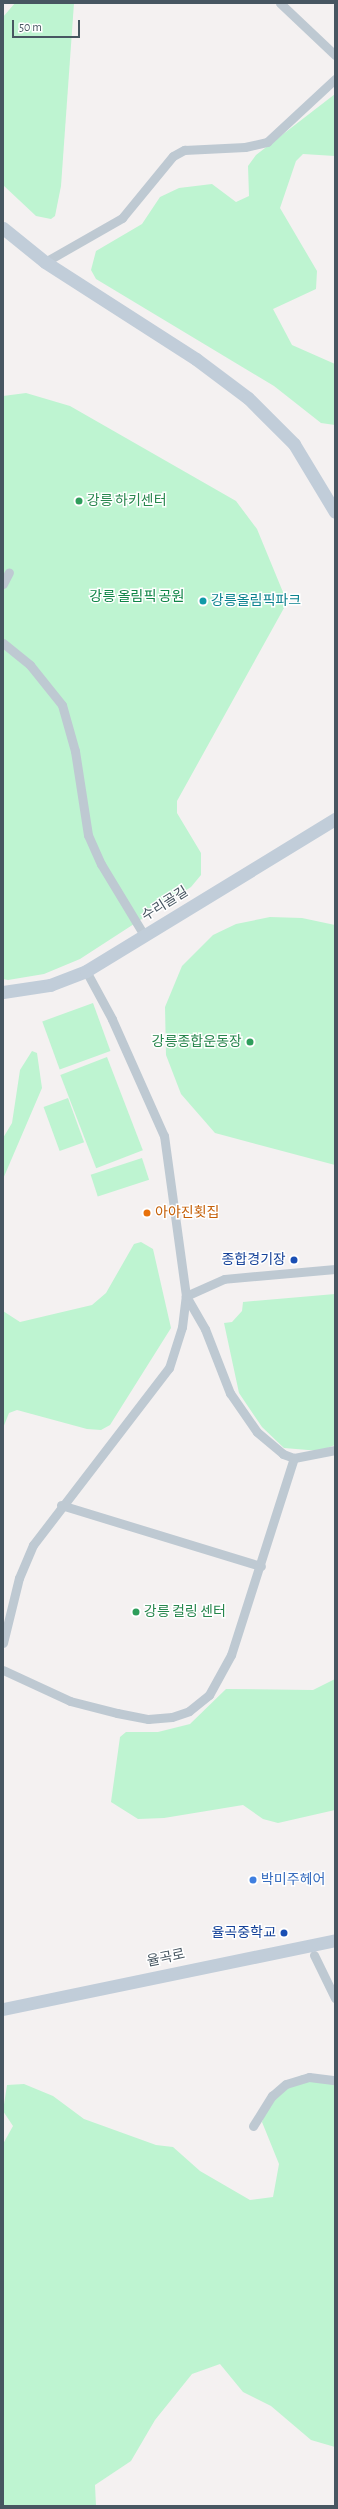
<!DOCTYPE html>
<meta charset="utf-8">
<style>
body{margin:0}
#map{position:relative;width:338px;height:2509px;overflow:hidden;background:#f4f1f1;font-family:"Alegreya Sans","Noto Sans KR",sans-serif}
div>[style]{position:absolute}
.green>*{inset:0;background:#bef4d1;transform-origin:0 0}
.street>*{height:9px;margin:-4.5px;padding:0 4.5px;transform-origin:4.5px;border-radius:4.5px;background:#bec9d2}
.secondary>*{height:13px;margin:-6.5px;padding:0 6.5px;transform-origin:6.5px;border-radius:6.5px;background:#c1cdd9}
.dots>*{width:11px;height:11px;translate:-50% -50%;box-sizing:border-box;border:2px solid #fff;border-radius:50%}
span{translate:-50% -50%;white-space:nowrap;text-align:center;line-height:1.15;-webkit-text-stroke:3px #fff;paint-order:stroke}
.leisure-label{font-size:14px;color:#27864d}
.left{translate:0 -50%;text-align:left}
.right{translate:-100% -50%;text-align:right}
.park-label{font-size:14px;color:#0f8547}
.culture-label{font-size:14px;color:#0d838f}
.street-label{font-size:14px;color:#475661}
.food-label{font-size:14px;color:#c56008}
.transit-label{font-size:14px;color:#164399}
.shop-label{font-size:14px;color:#366cbe}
.frame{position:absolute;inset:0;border:4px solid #475661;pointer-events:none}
.scale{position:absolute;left:12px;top:20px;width:68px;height:18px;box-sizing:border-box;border:2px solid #475661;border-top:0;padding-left:5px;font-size:12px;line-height:14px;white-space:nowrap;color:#475661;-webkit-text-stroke:3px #fff;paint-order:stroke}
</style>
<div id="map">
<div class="green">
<div style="clip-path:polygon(15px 3px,74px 3px,61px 186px,55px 216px,51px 219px,36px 216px,3px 185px,3px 17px)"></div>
<div style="clip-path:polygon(335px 94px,335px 156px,303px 154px,296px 161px,280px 208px,317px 271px,316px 289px,273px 309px,292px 345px,335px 364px,335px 425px,321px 423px,274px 386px,96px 279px,91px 270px,96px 251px,142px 224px,160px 197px,179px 188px,212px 184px,236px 202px,249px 196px,248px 166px,256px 155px)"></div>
<div style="clip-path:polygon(26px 393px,70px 406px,236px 501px,257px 529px,285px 597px,284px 608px,177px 801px,177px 813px,201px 853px,201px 875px,191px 887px,80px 959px,44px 974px,8px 980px,3px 979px,3px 396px)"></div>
<div style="clip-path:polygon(270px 917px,302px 918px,335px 925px,335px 1165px,215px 1133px,181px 1094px,166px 1055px,165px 1007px,182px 966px,213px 935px,236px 924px)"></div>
<div style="left:93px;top:1003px;width:51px;height:54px;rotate:70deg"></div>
<div style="clip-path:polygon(32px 1051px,37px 1053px,42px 1088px,3px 1179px,3px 1138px,12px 1123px,20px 1070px)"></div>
<div style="left:107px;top:1057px;width:100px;height:50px;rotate:69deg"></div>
<div style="left:68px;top:1098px;width:47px;height:26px;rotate:70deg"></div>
<div style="left:142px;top:1158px;width:23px;height:54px;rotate:72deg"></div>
<div style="clip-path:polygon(141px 1242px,153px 1249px,171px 1328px,110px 1425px,101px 1430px,87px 1429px,17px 1410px,9px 1413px,3px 1428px,3px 1311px,20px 1322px,92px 1305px,106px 1293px,134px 1244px)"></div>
<div style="clip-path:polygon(335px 1294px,335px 1445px,320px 1451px,284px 1448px,262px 1427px,239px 1393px,224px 1323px,232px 1322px,242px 1311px,243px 1302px)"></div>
<div style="clip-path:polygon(335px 1679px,335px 1810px,278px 1823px,263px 1819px,243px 1805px,164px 1818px,138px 1819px,111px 1802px,120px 1737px,126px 1732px,158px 1732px,190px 1724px,226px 1689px,313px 1690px)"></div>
<div style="clip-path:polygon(302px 2075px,335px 2082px,335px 2447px,311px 2440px,271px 2406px,243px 2392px,220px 2364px,192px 2374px,155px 2420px,131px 2461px,95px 2485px,96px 2506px,3px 2506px,3px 2144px,13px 2126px,3px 2111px,7px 2085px,24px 2084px,53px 2096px,84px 2119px,156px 2145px,173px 2147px,200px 2171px,250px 2200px,273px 2197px,279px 2164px,262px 2122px,274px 2091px)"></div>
</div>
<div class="street">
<div style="left:280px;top:3px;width:76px;rotate:43.4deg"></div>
<div style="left:45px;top:262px;width:89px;rotate:-29.7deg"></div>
<div style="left:122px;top:218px;width:80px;rotate:-50.6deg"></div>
<div style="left:173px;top:156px;width:13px;rotate:-29deg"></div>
<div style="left:184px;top:150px;width:61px;rotate:-2.8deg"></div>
<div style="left:245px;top:147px;width:23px;rotate:-13deg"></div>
<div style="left:267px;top:142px;width:93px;rotate:-42.8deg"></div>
<div style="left:3px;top:584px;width:13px;rotate:-63deg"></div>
<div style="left:3px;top:643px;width:35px;rotate:39deg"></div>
<div style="left:30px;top:665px;width:51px;rotate:51.3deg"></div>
<div style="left:62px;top:705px;width:48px;rotate:74.2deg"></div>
<div style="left:75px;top:751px;width:85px;rotate:81.2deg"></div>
<div style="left:88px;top:835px;width:32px;rotate:66deg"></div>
<div style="left:101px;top:864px;width:83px;rotate:58.8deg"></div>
<div style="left:335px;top:1269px;width:111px;rotate:174.9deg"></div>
<div style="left:224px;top:1279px;width:42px;rotate:155.9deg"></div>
<div style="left:186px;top:1296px;width:38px;rotate:60deg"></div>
<div style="left:205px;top:1329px;width:69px;rotate:68.7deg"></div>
<div style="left:230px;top:1393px;width:47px;rotate:55.3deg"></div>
<div style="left:257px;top:1432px;width:34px;rotate:40deg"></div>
<div style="left:283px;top:1454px;width:12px;rotate:20deg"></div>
<div style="left:294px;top:1458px;width:42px;rotate:-11deg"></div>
<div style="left:61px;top:1505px;width:209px;rotate:17deg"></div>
<div style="left:3px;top:1643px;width:67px;rotate:-76.2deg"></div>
<div style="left:19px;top:1578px;width:36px;rotate:-67deg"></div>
<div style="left:33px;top:1545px;width:223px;rotate:-52.5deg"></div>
<div style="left:169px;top:1368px;width:43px;rotate:-72.4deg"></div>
<div style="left:182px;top:1327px;width:31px;rotate:-83deg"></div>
<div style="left:186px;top:1296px;width:162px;rotate:-97.8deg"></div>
<div style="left:164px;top:1136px;width:128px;rotate:-114deg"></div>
<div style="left:112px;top:1019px;width:55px;rotate:-118.4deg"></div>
<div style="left:3px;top:1670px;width:74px;rotate:24.8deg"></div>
<div style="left:70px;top:1701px;width:49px;rotate:14.3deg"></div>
<div style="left:117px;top:1713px;width:32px;rotate:11deg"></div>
<div style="left:148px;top:1719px;width:24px;rotate:-5deg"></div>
<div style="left:172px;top:1717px;width:18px;rotate:-19deg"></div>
<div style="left:189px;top:1711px;width:26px;rotate:-39deg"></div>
<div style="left:209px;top:1695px;width:46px;rotate:-61.2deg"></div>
<div style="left:231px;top:1655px;width:207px;rotate:-72.3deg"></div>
<div style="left:314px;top:1955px;width:48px;rotate:64deg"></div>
<div style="left:253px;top:2126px;width:36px;rotate:-58deg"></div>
<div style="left:272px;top:2096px;width:18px;rotate:-41deg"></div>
<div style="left:286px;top:2084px;width:24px;rotate:-17deg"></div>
<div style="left:309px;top:2077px;width:26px;rotate:7deg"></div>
</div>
<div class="secondary">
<div style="left:3px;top:228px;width:54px;rotate:39deg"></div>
<div style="left:45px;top:262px;width:179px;rotate:32.7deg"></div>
<div style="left:196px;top:359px;width:65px;rotate:36.9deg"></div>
<div style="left:248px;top:398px;width:65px;rotate:45deg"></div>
<div style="left:294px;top:444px;width:79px;rotate:58.9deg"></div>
<div style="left:3px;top:992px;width:48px;rotate:-8.5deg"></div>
<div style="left:50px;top:985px;width:39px;rotate:-21deg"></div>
<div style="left:86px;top:971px;width:292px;rotate:-31.4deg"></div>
<div style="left:3px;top:2009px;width:339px;rotate:-11.7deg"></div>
</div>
<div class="dots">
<div style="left:79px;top:501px;background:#2e9e5b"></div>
<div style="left:203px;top:601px;background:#0f9aa8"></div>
<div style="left:250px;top:1042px;background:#2e9e5b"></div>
<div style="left:147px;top:1213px;background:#e8710a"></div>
<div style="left:294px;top:1260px;background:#1a4fb4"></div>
<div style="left:136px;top:1612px;background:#2e9e5b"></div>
<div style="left:253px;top:1880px;background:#3f7fe0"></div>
<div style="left:284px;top:1933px;background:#1a4fb4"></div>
</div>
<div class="leisure-label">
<span class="left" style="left:87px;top:501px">강릉 하키센터</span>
<span class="right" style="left:242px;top:1042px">강릉종합운동장</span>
<span class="left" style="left:144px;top:1612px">강릉 컬링 센터</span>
</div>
<div class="park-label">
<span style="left:137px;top:597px">강릉 올림픽 공원</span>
</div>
<div class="culture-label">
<span class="left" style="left:211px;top:601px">강릉올림픽파크</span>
</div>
<div class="street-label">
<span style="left:165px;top:904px;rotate:-32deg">수리골길</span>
<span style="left:166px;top:1958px;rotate:-12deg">율곡로</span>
</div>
<div class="food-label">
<span class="left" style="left:155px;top:1213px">아야진횟집</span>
</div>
<div class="transit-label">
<span class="right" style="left:286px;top:1260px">종합경기장</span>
<span class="right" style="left:276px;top:1933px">율곡중학교</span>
</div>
<div class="shop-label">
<span class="left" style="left:261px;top:1880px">박미주헤어</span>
</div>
<div class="frame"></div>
<div class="scale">50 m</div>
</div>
